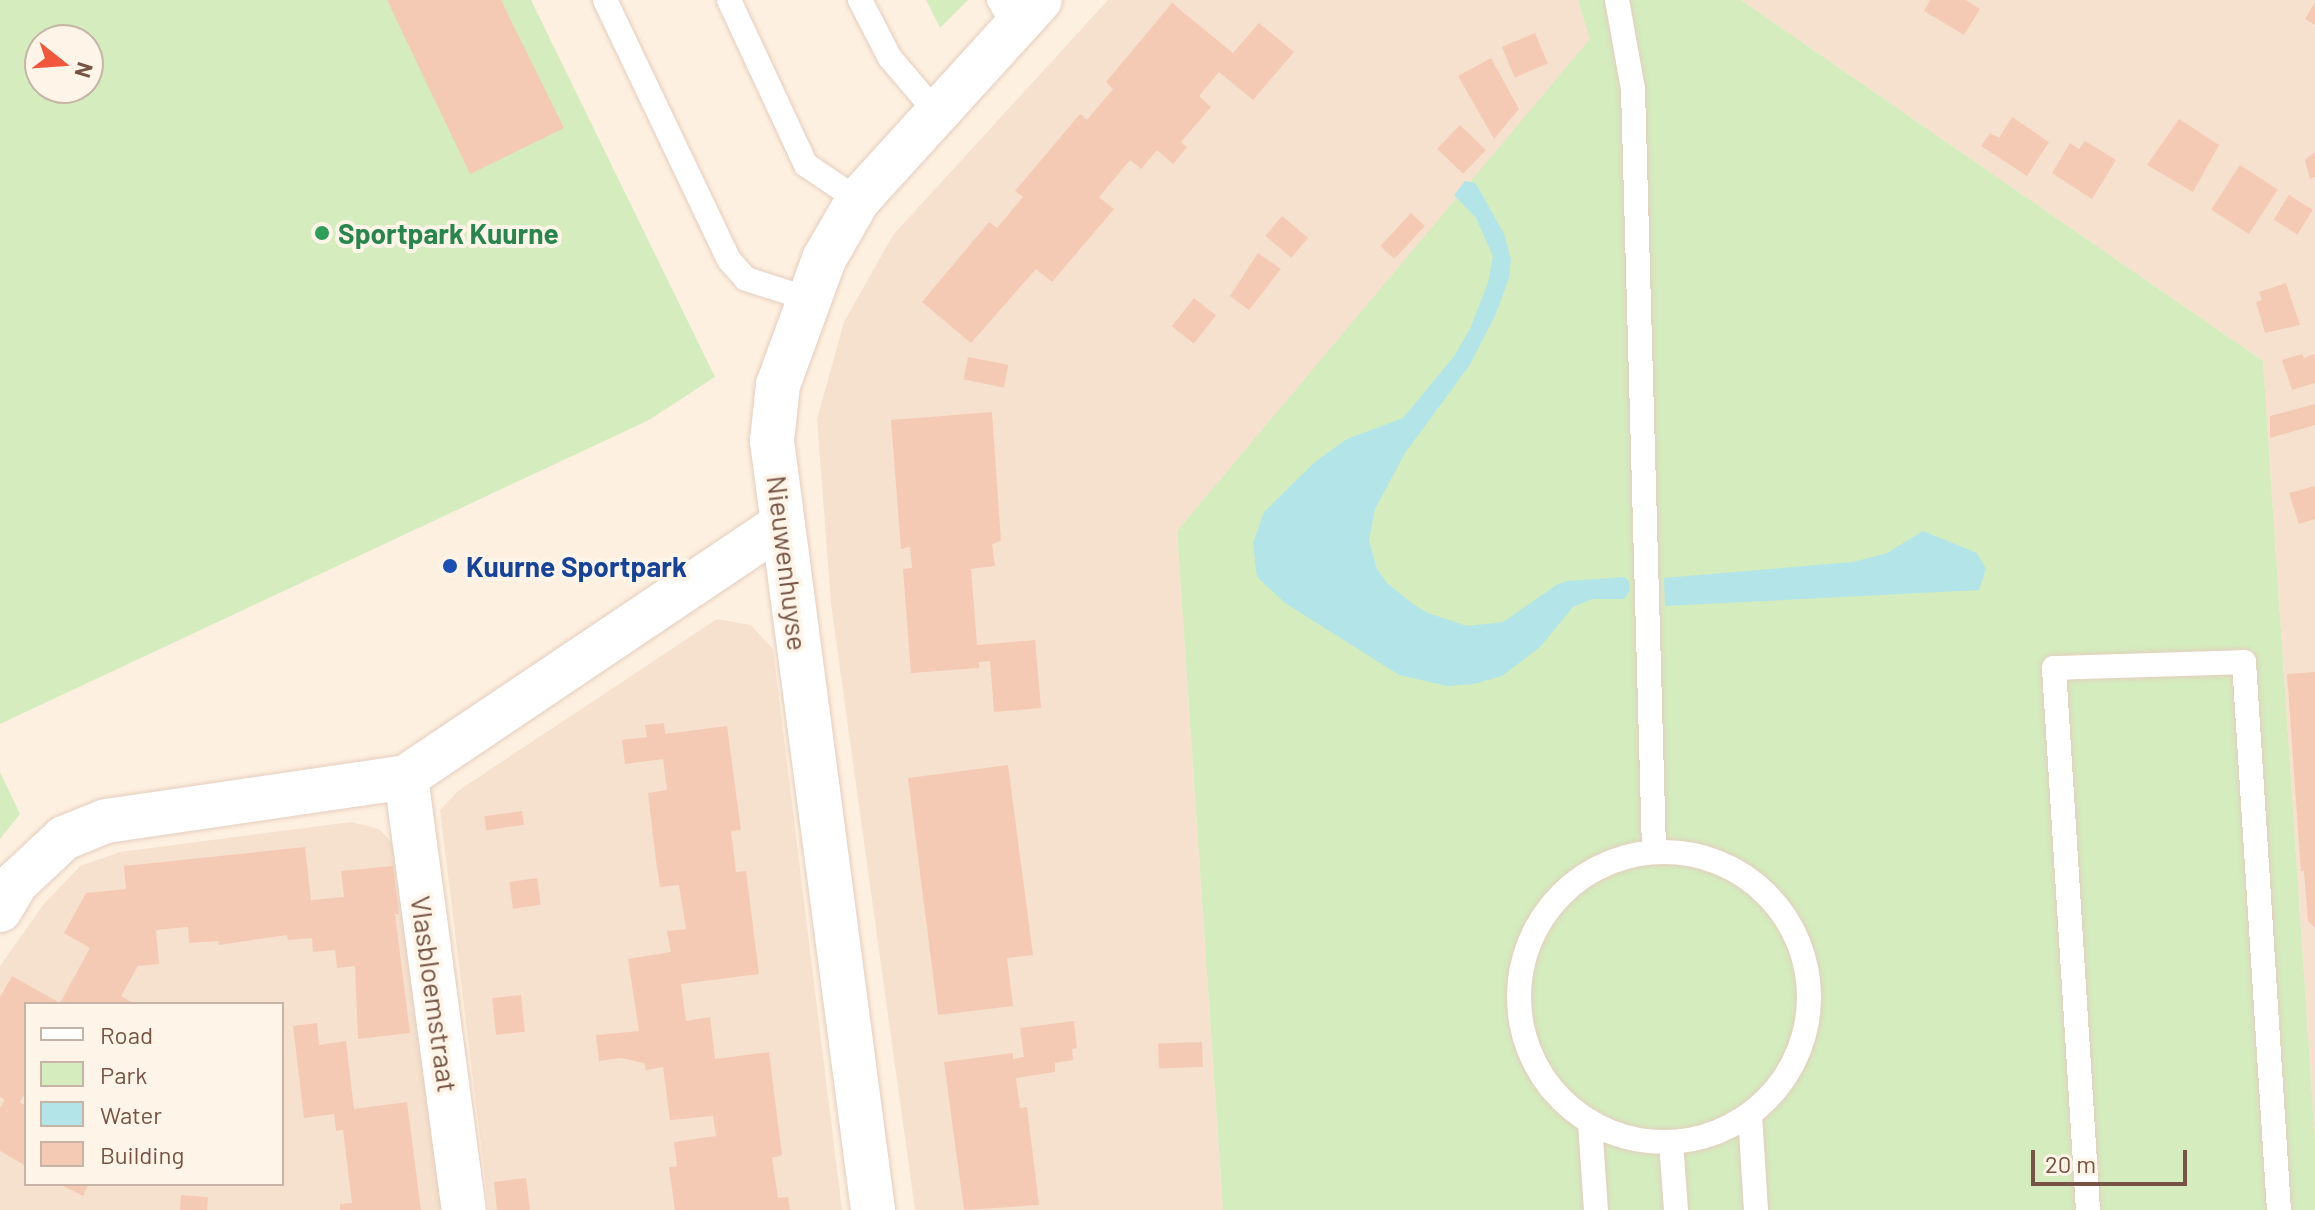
<!DOCTYPE html>
<style>
body{margin:0}
#map{position:relative;width:2315px;height:1210px;overflow:hidden;background:#fef0e0;font-family:Barlow,sans-serif}
div>[style]{position:absolute}
.residential>*{inset:0;background:#f6e1ce}
.green>*{inset:0;background:#d4ecbe}
.water>*{inset:0;background:#b3e5e8}
.building>*{inset:0;background:#f5cab5;transform-origin:0 0}
.roads{filter:drop-shadow(0 0 2px #e4cdbe) drop-shadow(0 0 2px #e4cdbe)}
.service>*{height:24px;margin:-12px;padding:0 12px;transform-origin:12px;border-radius:12px;background:#fff}
.service>.ring{margin:-12px;padding:0;box-sizing:content-box;background:none;border:24px solid #fff;border-radius:50%}
.minor>*{height:44px;margin:-22px;padding:0 22px;transform-origin:22px;border-radius:22px;background:#fff}
.dots>*{width:22px;height:22px;translate:-50% -50%;box-sizing:border-box;border:4px solid #fff4e8;border-radius:50%}
span{translate:-50% -50%;white-space:nowrap;text-align:center;line-height:1.15;-webkit-text-stroke:8px #fff4e8;paint-order:stroke}
.leisure-label{font-size:28px;color:#27864d;font-weight:700}
.left{translate:0 -50%;text-align:left}
.street-label{font-size:28px;color:#765345}
.transit-label{font-size:28px;color:#164399;font-weight:700}
.legend{position:absolute;left:24px;top:1002px;width:260px;height:184px;box-sizing:border-box;background:#fff4e8;border:2px solid #c8b4a7;margin:0;padding:10px 14px;list-style:none;font-size:24px;color:#765345}
.legend li{display:flex;align-items:center;gap:16px;height:40px}
.legend b{width:40px;border:2px solid #c8b4a7}
.north{position:absolute;left:24px;top:24px;width:80px;height:80px;box-sizing:border-box;background:#fff4e8;border:2px solid #c8b4a7;border-radius:50%;rotate:107deg;font-size:22px;font-weight:700;line-height:32px;text-align:center;color:#765345}
.north::after{content:'';display:block;margin:auto;width:28px;height:36px;background:#f2563b;clip-path:polygon(50% 0,100% 100%,50% 72%,0 100%)}
.scale{position:absolute;left:2031px;top:1150px;width:156px;height:36px;box-sizing:border-box;border:4px solid #765345;border-top:0;padding-left:10px;font-size:24px;line-height:28px;white-space:nowrap;color:#765345;-webkit-text-stroke:6px #fff4e8;paint-order:stroke}
</style>
<div id="map">
<div class="residential">
<div style="clip-path:polygon(1108px 0,1578px 0,1591px 39px,1177px 531px,1223px 1210px,915px 1210px,831px 604px,817px 419px,844px 322px,893px 235px)"></div>
<div style="clip-path:polygon(1741px 0,2315px 0,2315px 1139px,2263px 361px)"></div>
<div style="clip-path:polygon(717px 619px,751px 625px,773px 649px,842px 1210px,489px 1210px,440px 810px,458px 791px)"></div>
<div style="clip-path:polygon(evenodd,351px 822px,379px 829px,396px 847px,443px 1210px,0 1210px,0 966px,43px 905px,80px 866px,120px 852px,351px 822px,26px 1004px,282px 1004px,282px 1184px,26px 1184px,26px 1004px)"></div>
</div>
<div class="green">
<div style="clip-path:polygon(evenodd,0 0,531px 0,715px 377px,649px 420px,0 724px,0 0,40px 40px,88px 40px,88px 88px,40px 88px,40px 40px)"></div>
<div style="clip-path:polygon(926px 0,968px 0,940px 28px)"></div>
<div style="clip-path:polygon(1578px 0,1741px 0,2263px 361px,2315px 1139px,2315px 1210px,1223px 1210px,1177px 531px,1590px 39px)"></div>
<div style="clip-path:polygon(0 772px,20px 814px,0 839px)"></div>
</div>
<div class="water">
<div style="clip-path:polygon(1465px 181px,1475px 183px,1479px 189px,1504px 234px,1511px 259px,1509px 278px,1495px 316px,1469px 366px,1405px 453px,1375px 509px,1369px 540px,1377px 569px,1387px 583px,1413px 604px,1428px 613px,1467px 626px,1503px 622px,1558px 584px,1568px 581px,1625px 577px,1629px 582px,1629px 592px,1624px 599px,1592px 599px,1573px 607px,1540px 647px,1502px 676px,1474px 684px,1447px 686px,1399px 675px,1285px 603px,1257px 577px,1253px 543px,1264px 512px,1316px 461px,1347px 439px,1403px 418px,1455px 355px,1470px 329px,1488px 283px,1493px 256px,1476px 218px,1454px 195px)"></div>
<div style="clip-path:polygon(1923px 531px,1977px 553px,1986px 569px,1979px 590px,1665px 606px,1664px 578px,1853px 562px,1887px 553px)"></div>
</div>
<div class="building">
<div style="clip-path:polygon(387px 0,501px 0,564px 128px,470px 174px)"></div>
<div style="clip-path:polygon(1930px 0,1966px 0,1980px 9px,1964px 35px,1924px 11px)"></div>
<div style="clip-path:polygon(2315px 2px,2315px 25px,2305px 19px)"></div>
<div style="clip-path:polygon(1172px 3px,1233px 53px,1259px 23px,1294px 52px,1253px 100px,1219px 72px,1199px 96px,1211px 107px,1181px 142px,1187px 147px,1173px 164px,1157px 150px,1141px 169px,1130px 160px,1099px 197px,1114px 209px,1052px 282px,1036px 269px,971px 343px,922px 302px,989px 222px,997px 228px,1023px 197px,1015px 191px,1080px 114px,1087px 120px,1113px 89px,1106px 82px)"></div>
<div style="left:1535px;top:33px;width:33px;height:36px;rotate:67deg"></div>
<div style="clip-path:polygon(1491px 58px,1519px 109px,1494px 139px,1458px 76px)"></div>
<div style="clip-path:polygon(2012px 117px,2049px 142px,2027px 176px,1981px 146px,1990px 133px,1999px 138px)"></div>
<div style="clip-path:polygon(2179px 119px,2219px 145px,2193px 192px,2147px 165px)"></div>
<div style="left:1460px;top:125px;width:36px;height:33px;rotate:44deg"></div>
<div style="clip-path:polygon(2085px 141px,2116px 160px,2092px 199px,2052px 173px,2070px 143px,2079px 149px)"></div>
<div style="clip-path:polygon(2315px 152px,2315px 177px,2310px 179px,2305px 160px)"></div>
<div style="left:2240px;top:165px;width:45px;height:53px;rotate:33deg"></div>
<div style="left:2289px;top:195px;width:28px;height:29px;rotate:32deg"></div>
<div style="left:1411px;top:213px;width:19px;height:45px;rotate:43deg"></div>
<div style="left:1282px;top:216px;width:34px;height:26px;rotate:40deg"></div>
<div style="clip-path:polygon(1258px 253px,1281px 269px,1249px 310px,1230px 296px)"></div>
<div style="clip-path:polygon(2286px 283px,2300px 325px,2265px 333px,2256px 302px,2262px 300px,2259px 292px)"></div>
<div style="left:1194px;top:298px;width:28px;height:36px;rotate:38deg"></div>
<div style="clip-path:polygon(2302px 354px,2304px 358px,2315px 354px,2315px 383px,2292px 390px,2282px 360px)"></div>
<div style="left:968px;top:357px;width:41px;height:23px;rotate:11deg"></div>
<div style="clip-path:polygon(2315px 404px,2315px 425px,2270px 438px,2270px 416px)"></div>
<div style="clip-path:polygon(992px 412px,1001px 541px,992px 544px,995px 566px,971px 569px,977px 645px,1035px 640px,1041px 708px,994px 712px,990px 661px,979px 662px,979px 668px,911px 673px,903px 569px,912px 568px,910px 547px,901px 549px,891px 420px)"></div>
<div style="clip-path:polygon(2315px 486px,2315px 519px,2299px 524px,2289px 493px)"></div>
<div style="clip-path:polygon(2315px 672px,2315px 928px,2308px 921px,2304px 871px,2301px 872px,2287px 674px)"></div>
<div style="clip-path:polygon(664px 723px,665px 734px,727px 726px,741px 830px,731px 831px,736px 872px,746px 871px,759px 974px,681px 984px,686px 1021px,710px 1017px,715px 1059px,769px 1052px,782px 1155px,772px 1158px,778px 1198px,788px 1197px,790px 1210px,675px 1210px,669px 1167px,677px 1166px,674px 1142px,716px 1136px,713px 1116px,670px 1120px,663px 1067px,646px 1070px,644px 1063px,621px 1058px,599px 1061px,596px 1035px,639px 1031px,628px 959px,671px 952px,667px 931px,686px 929px,679px 885px,660px 887px,656px 861px,648px 793px,667px 790px,663px 759px,625px 764px,622px 740px,647px 737px,645px 725px)"></div>
<div style="clip-path:polygon(1008px 765px,1033px 955px,1007px 958px,1013px 1006px,938px 1015px,908px 778px)"></div>
<div style="left:522px;top:811px;width:14px;height:38px;rotate:82deg"></div>
<div style="clip-path:polygon(305px 847px,311px 900px,344px 897px,341px 871px,393px 866px,399px 914px,395px 914px,410px 1033px,358px 1039px,355px 966px,337px 968px,335px 950px,313px 952px,312px 938px,288px 940px,287px 935px,219px 945px,218px 941px,189px 943px,188px 927px,156px 930px,159px 964px,138px 966px,121px 996px,135px 1004px,26px 1004px,26px 1091px,20px 1102px,26px 1106px,26px 1166px,0 1151px,0 1108px,5px 1100px,0 1097px,0 997px,12px 976px,60px 1003px,90px 948px,64px 933px,86px 893px,126px 889px,124px 866px)"></div>
<div style="left:537px;top:878px;width:27px;height:28px;rotate:82deg"></div>
<div style="left:521px;top:995px;width:37px;height:29px;rotate:84deg"></div>
<div style="clip-path:polygon(1074px 1021px,1077px 1048px,1072px 1049px,1073px 1060px,1055px 1063px,1055px 1072px,1016px 1078px,1020px 1108px,1027px 1107px,1039px 1205px,964px 1210px,944px 1062px,1013px 1053px,1013px 1059px,1024px 1057px,1020px 1028px)"></div>
<div style="clip-path:polygon(317px 1023px,319px 1045px,346px 1041px,354px 1109px,407px 1102px,421px 1210px,340px 1210px,340px 1204px,352px 1203px,343px 1130px,336px 1131px,334px 1114px,304px 1118px,293px 1026px)"></div>
<div style="left:1202px;top:1042px;width:25px;height:44px;rotate:88deg"></div>
<div style="clip-path:polygon(526px 1178px,530px 1210px,497px 1210px,494px 1182px)"></div>
<div style="clip-path:polygon(59px 1184px,89px 1184px,83px 1196px)"></div>
<div style="left:181px;top:1195px;width:27px;height:15px;rotate:4deg"></div>
</div>
<div class="roads">
<div class="service">
<div style="left:605px;top:0;width:288px;rotate:64.5deg"></div>
<div style="left:729px;top:260px;width:25px;rotate:48deg"></div>
<div style="left:746px;top:279px;width:66px;rotate:17.6deg"></div>
<div style="left:729px;top:0;width:182px;rotate:65deg"></div>
<div style="left:806px;top:165px;width:63px;rotate:33.9deg"></div>
<div style="left:860px;top:0;width:65px;rotate:62.7deg"></div>
<div style="left:890px;top:58px;width:74px;rotate:49.4deg"></div>
<div style="left:999px;top:0;width:32px;rotate:60deg"></div>
<div style="left:1617px;top:0;width:90px;rotate:79.8deg"></div>
<div style="left:1633px;top:89px;width:762px;rotate:88.42deg"></div>
<div class="ring" style="left:1519px;top:852px;width:266px;height:266px"></div>
<div style="left:1750px;top:1115px;width:95px;rotate:86.4deg"></div>
<div style="left:1590px;top:1123px;width:87px;rotate:86.1deg"></div>
<div style="left:1671px;top:1142px;width:68px;rotate:85.8deg"></div>
<div style="left:2088px;top:1210px;width:543px;rotate:-93.59deg"></div>
<div style="left:2054px;top:668px;width:190px;rotate:-1.8deg"></div>
<div style="left:2244px;top:662px;width:549px;rotate:86.35deg"></div>
</div>
<div class="minor">
<div style="left:406px;top:777px;width:437px;rotate:82.4deg"></div>
<div style="left:0;top:910px;width:33px;rotate:-59deg"></div>
<div style="left:17px;top:882px;width:64px;rotate:-43.1deg"></div>
<div style="left:64px;top:838px;width:45px;rotate:-22deg"></div>
<div style="left:106px;top:821px;width:303px;rotate:-8.3deg"></div>
<div style="left:406px;top:777px;width:453px;rotate:-33.9deg"></div>
<div style="left:873px;top:1210px;width:776px;rotate:-97.48deg"></div>
<div style="left:772px;top:441px;width:56px;rotate:-83.9deg"></div>
<div style="left:778px;top:385px;width:134px;rotate:-69.9deg"></div>
<div style="left:824px;top:259px;width:68px;rotate:-60deg"></div>
<div style="left:858px;top:200px;width:270px;rotate:-47.7deg"></div>
</div>
</div>
<div class="dots">
<div style="left:322px;top:233px;background:#2e9e5b"></div>
<div style="left:450px;top:566px;background:#1a4fb4"></div>
</div>
<div class="leisure-label">
<span class="left" style="left:338px;top:233px">Sportpark Kuurne</span>
</div>
<div class="street-label">
<span style="left:788px;top:563px;rotate:83deg">Nieuwenhuyse</span>
<span style="left:435px;top:994px;rotate:82deg">Vlasbloemstraat</span>
</div>
<div class="transit-label">
<span class="left" style="left:466px;top:566px">Kuurne Sportpark</span>
</div>
<ul class="legend">
<li><b style="height:10px;background:#fff"></b>Road</li>
<li><b style="height:22px;background:#d4ecbe"></b>Park</li>
<li><b style="height:22px;background:#b3e5e8"></b>Water</li>
<li><b style="height:22px;background:#f5cab5"></b>Building</li>
</ul>
<div class="north">N</div>
<div class="scale">20 m</div>
</div>
